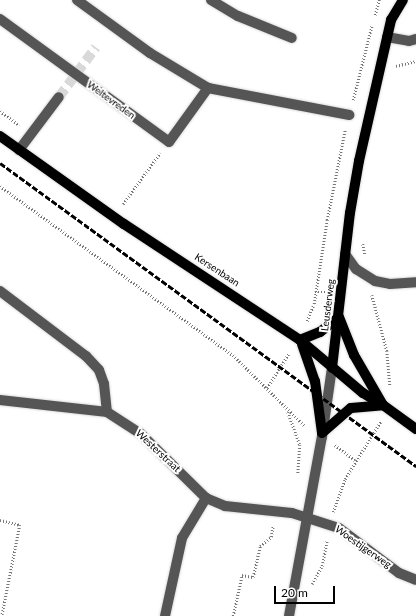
<!DOCTYPE html>
<style>
body{margin:0}
#map{position:relative;width:416px;height:616px;overflow:hidden;background:#fff;font-family:Lato,sans-serif}
div>[style]{position:absolute}
.minor-tunnel>*{height:10px;margin-top:-5px;transform-origin:0;background:repeating-linear-gradient(90deg,#d9d9d9 0 10px,transparent 0 15px)}
.path>*{height:2.5px;margin-top:-1.25px;transform-origin:0;background:repeating-linear-gradient(90deg,#777 0 1px,transparent 0 3px)}
.roads{filter:drop-shadow(0 0 1px #dbdbdb) drop-shadow(0 0 1px #dbdbdb)}
.minor>*{height:10px;margin:-5px;padding:0 5px;transform-origin:5px;border-radius:5px;background:#555}
.major>*{height:10px;margin:-5px;padding:0 5px;transform-origin:5px;border-radius:5px;background:#000}
.rail>*{height:3px;margin-top:-1.5px;transform-origin:0;background:repeating-linear-gradient(90deg,#000 0 6px,transparent 0 8px)}
span{translate:-50% -50%;white-space:nowrap;text-align:center;line-height:1.15;-webkit-text-stroke:4px #fff;paint-order:stroke}
.street-label{font-size:10px;color:#000}
.scale{position:absolute;left:274px;top:586px;width:61px;height:18px;box-sizing:border-box;border:2px solid #000;border-top:0;padding-left:5px;font-size:12px;line-height:14px;white-space:nowrap;color:#000;-webkit-text-stroke:3px #fff;paint-order:stroke}
</style>
<div id="map">
<div class="minor-tunnel">
<div style="left:59px;top:97px;width:62px;rotate:-53.5deg"></div>
</div>
<div class="path">
<div style="left:375px;top:15px;width:16px;rotate:-75deg"></div>
<div style="left:396px;top:66px;width:21px;rotate:-14deg"></div>
<div style="left:353px;top:100px;width:77px;rotate:-75.8deg"></div>
<div style="left:0;top:111px;width:24px;rotate:36deg"></div>
<div style="left:0;top:186px;width:288px;rotate:36deg"></div>
<div style="left:233px;top:355px;width:101px;rotate:44.6deg"></div>
<div style="left:123px;top:204px;width:63px;rotate:-54deg"></div>
<div style="left:363px;top:244px;width:10px;rotate:79deg"></div>
<div style="left:315px;top:292px;width:11px"></div>
<div style="left:372px;top:295px;width:58px;rotate:75deg"></div>
<div style="left:387px;top:351px;width:35px;rotate:85deg"></div>
<div style="left:307px;top:321px;width:18px;rotate:-68deg"></div>
<div style="left:314px;top:304px;width:85px;rotate:-81.2deg"></div>
<div style="left:327px;top:220px;width:92px;rotate:-78.7deg"></div>
<div style="left:267px;top:388px;width:41px;rotate:-57.8deg"></div>
<div style="left:288px;top:412px;width:35px;rotate:70deg"></div>
<div style="left:300px;top:445px;width:29px;rotate:94deg"></div>
<div style="left:335px;top:445px;width:25px;rotate:37deg"></div>
<div style="left:333px;top:512px;width:35px;rotate:-70deg"></div>
<div style="left:345px;top:479px;width:68px;rotate:-58.2deg"></div>
<div style="left:0;top:520px;width:21px;rotate:14deg"></div>
<div style="left:20px;top:525px;width:93px;rotate:101.2deg"></div>
<div style="left:312px;top:584px;width:21px;rotate:-61deg"></div>
<div style="left:322px;top:566px;width:26px;rotate:-79deg"></div>
<div style="left:233px;top:616px;width:42px;rotate:-77.6deg"></div>
<div style="left:242px;top:575px;width:11px;rotate:10deg"></div>
<div style="left:253px;top:577px;width:32px;rotate:-77deg"></div>
<div style="left:260px;top:546px;width:14px;rotate:-39deg"></div>
<div style="left:271px;top:537px;width:11px;rotate:-80deg"></div>
</div>
<div class="roads">
<div class="minor">
<div style="left:77px;top:0;width:90px;rotate:36deg"></div>
<div style="left:150px;top:53px;width:68px;rotate:31.1deg"></div>
<div style="left:208px;top:88px;width:144px;rotate:10.8deg"></div>
<div style="left:211px;top:0;width:31px;rotate:31deg"></div>
<div style="left:238px;top:16px;width:58px;rotate:22.2deg"></div>
<div style="left:0;top:19px;width:209px;rotate:36deg"></div>
<div style="left:169px;top:142px;width:67px;rotate:-54.2deg"></div>
<div style="left:387px;top:37px;width:22px;rotate:10deg"></div>
<div style="left:409px;top:41px;width:7px;rotate:-16deg"></div>
<div style="left:19px;top:150px;width:66px;rotate:-53deg"></div>
<div style="left:345px;top:254px;width:19px;rotate:54deg"></div>
<div style="left:356px;top:269px;width:22px;rotate:32deg"></div>
<div style="left:375px;top:281px;width:15px;rotate:11deg"></div>
<div style="left:390px;top:284px;width:26px;rotate:-4deg"></div>
<div style="left:0;top:291px;width:108px;rotate:37.1deg"></div>
<div style="left:86px;top:356px;width:19px;rotate:47deg"></div>
<div style="left:99px;top:370px;width:15px;rotate:70deg"></div>
<div style="left:104px;top:384px;width:28px;rotate:84deg"></div>
<div style="left:0;top:400px;width:108px;rotate:6.4deg"></div>
<div style="left:107px;top:412px;width:40px;rotate:32.9deg"></div>
<div style="left:141px;top:434px;width:91px;rotate:44.6deg"></div>
<div style="left:206px;top:498px;width:21px;rotate:23deg"></div>
<div style="left:225px;top:506px;width:67px;rotate:6deg"></div>
<div style="left:292px;top:513px;width:49px;rotate:17.7deg"></div>
<div style="left:339px;top:528px;width:75px;rotate:36.9deg"></div>
<div style="left:399px;top:573px;width:18px;rotate:22deg"></div>
<div style="left:165px;top:616px;width:80px;rotate:-77.7deg"></div>
<div style="left:182px;top:538px;width:47px;rotate:-59deg"></div>
<div style="left:289px;top:616px;width:182px;rotate:-79.6deg"></div>
<div style="left:322px;top:437px;width:70px;rotate:-81.8deg"></div>
</div>
<div class="major">
<div style="left:0;top:136px;width:152px;rotate:35.4deg"></div>
<div style="left:124px;top:224px;width:211px;rotate:33.4deg"></div>
<div style="left:300px;top:340px;width:82px;rotate:40.1deg"></div>
<div style="left:363px;top:393px;width:23px;rotate:31deg"></div>
<div style="left:383px;top:405px;width:41px;rotate:36deg"></div>
<div style="left:339px;top:317px;width:41px;rotate:68.5deg"></div>
<div style="left:354px;top:355px;width:58px;rotate:59.9deg"></div>
<div style="left:300px;top:340px;width:22px;rotate:-22deg"></div>
<div style="left:320px;top:332px;width:24px;rotate:-38deg"></div>
<div style="left:302px;top:344px;width:39px;rotate:71deg"></div>
<div style="left:315px;top:381px;width:52px;rotate:82.3deg"></div>
<div style="left:332px;top:368px;width:156px;rotate:-83.4deg"></div>
<div style="left:350px;top:213px;width:53px;rotate:-80.2deg"></div>
<div style="left:359px;top:161px;width:145px;rotate:-77.2deg"></div>
<div style="left:391px;top:20px;width:23px;rotate:-59deg"></div>
<div style="left:322px;top:433px;width:38px;rotate:-41deg"></div>
<div style="left:351px;top:408px;width:32px;rotate:-5deg"></div>
</div>
</div>
<div class="rail">
<div style="left:0;top:163px;width:515px;rotate:36.07deg"></div>
</div>
<div class="street-label">
<span style="left:111px;top:100px;rotate:36deg">Weltevreden</span>
<span style="left:217px;top:270px;rotate:33deg">Kersenbaan</span>
<span style="left:328px;top:305px;rotate:-83deg">Leusderweg</span>
<span style="left:158px;top:451px;rotate:43deg">Westerstraat</span>
<span style="left:363px;top:547px;rotate:35deg">Woestijgerweg</span>
</div>
<div class="scale">20 m</div>
</div>
